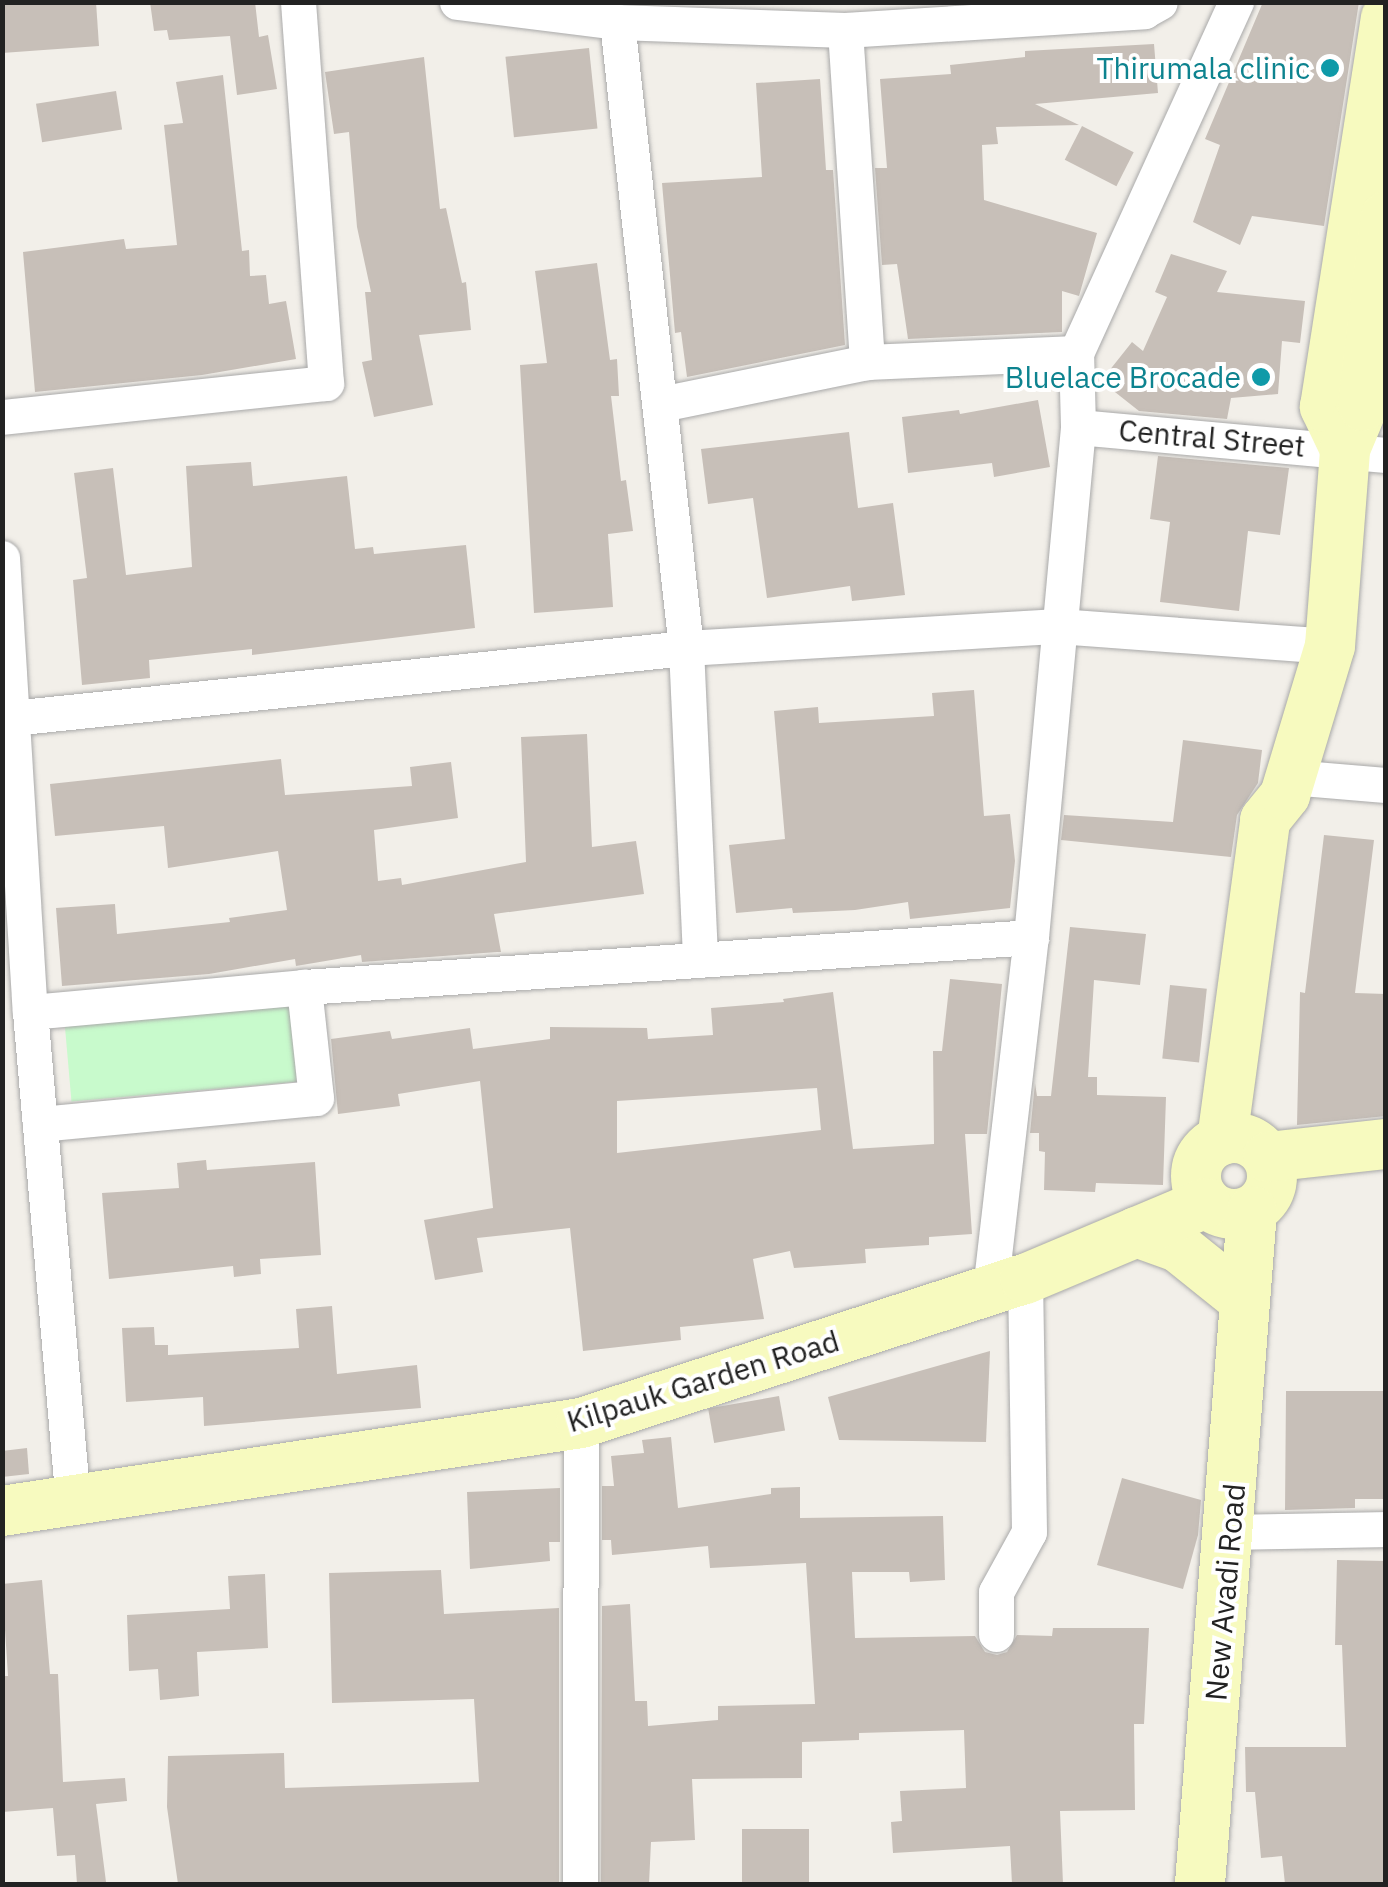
<!DOCTYPE html>
<style>
body{margin:0}
#map{position:relative;width:1388px;height:1887px;overflow:hidden;background:#f2efe9;font-family:"IBM Plex Sans",sans-serif}
div>[style]{position:absolute}
.park>*{inset:0;background:#c8facc;transform-origin:0 0}
.building>*{inset:0;background:#c7bfb8;transform-origin:0 0}
.roads{filter:drop-shadow(0 0 2px #a9a9a9) drop-shadow(0 0 2px #a9a9a9)}
.street>*{height:35px;margin:-17.5px;padding:0 17.5px;transform-origin:17.5px;border-radius:17.5px;background:#fff}
.secondary>*{height:50px;margin:-25px;padding:0 25px;transform-origin:25px;border-radius:25px;background:#f7fabf}
.secondary>.ring{margin:-25px;padding:0;box-sizing:content-box;background:none;border:50px solid #f7fabf;border-radius:50%}
.dots>*{width:28px;height:28px;translate:-50% -50%;box-sizing:border-box;border:5px solid #fff;border-radius:50%}
span{translate:-50% -50%;white-space:nowrap;text-align:center;line-height:1.15;-webkit-text-stroke:8px #fff;paint-order:stroke}
.culture-label{font-size:30px;color:#0d838f}
.right{translate:-100% -50%;text-align:right}
.street-label{font-size:30px;color:#222}
.frame{position:absolute;inset:0;border:5px solid #222;pointer-events:none}
</style>
<div id="map">
<div class="park">
<div style="left:290px;top:1006px;width:76px;height:226px;rotate:85deg"></div>
</div>
<div class="building">
<div style="clip-path:polygon(2px 2px,96px 2px,99px 46px,2px 53px)"></div>
<div style="clip-path:polygon(150px 2px,255px 2px,259px 37px,268px 35px,277px 89px,237px 95px,230px 36px,169px 40px,167px 30px,154px 31px)"></div>
<div style="clip-path:polygon(1263px 2px,1359px 2px,1324px 226px,1252px 216px,1240px 245px,1193px 222px,1220px 145px,1205px 139px)"></div>
<div style="clip-path:polygon(1154px 44px,1158px 93px,1035px 104px,1079px 125px,996px 127px,998px 144px,982px 145px,984px 200px,1097px 233px,1079px 296px,1062px 291px,1062px 332px,908px 339px,897px 264px,882px 265px,875px 168px,887px 168px,880px 79px,951px 74px,950px 65px,1025px 57px,1025px 51px)"></div>
<div style="left:589px;top:48px;width:81px;height:84px;rotate:84deg"></div>
<div style="clip-path:polygon(424px 57px,440px 209px,446px 208px,462px 283px,466px 282px,471px 330px,419px 335px,433px 405px,374px 417px,362px 362px,372px 360px,365px 292px,371px 292px,357px 227px,349px 132px,334px 134px,325px 72px)"></div>
<div style="clip-path:polygon(223px 75px,242px 251px,249px 250px,250px 276px,266px 275px,269px 304px,286px 301px,296px 359px,202px 375px,35px 392px,23px 252px,124px 239px,126px 249px,177px 245px,164px 125px,183px 123px,176px 82px)"></div>
<div style="clip-path:polygon(820px 79px,826px 170px,833px 170px,845px 345px,687px 377px,681px 332px,675px 333px,662px 183px,762px 177px,756px 83px)"></div>
<div style="left:116px;top:91px;width:39px;height:81px;rotate:81deg"></div>
<div style="left:1082px;top:126px;width:58px;height:38px;rotate:27deg"></div>
<div style="clip-path:polygon(1171px 254px,1227px 271px,1217px 292px,1305px 301px,1300px 343px,1282px 341px,1278px 394px,1231px 398px,1227px 419px,1139px 411px,1101px 381px,1132px 342px,1143px 351px,1167px 297px,1155px 292px)"></div>
<div style="clip-path:polygon(597px 263px,610px 360px,617px 359px,619px 396px,611px 396px,621px 481px,626px 480px,633px 531px,608px 534px,613px 607px,534px 613px,520px 365px,547px 363px,535px 271px)"></div>
<div style="clip-path:polygon(1038px 400px,1050px 467px,994px 477px,992px 463px,908px 473px,902px 417px,959px 410px,960px 414px)"></div>
<div style="clip-path:polygon(849px 432px,858px 508px,893px 503px,905px 595px,852px 601px,850px 586px,767px 598px,753px 498px,708px 504px,701px 449px)"></div>
<div style="clip-path:polygon(1158px 456px,1289px 468px,1280px 535px,1248px 531px,1239px 611px,1160px 602px,1170px 522px,1150px 519px)"></div>
<div style="clip-path:polygon(251px 462px,253px 486px,347px 476px,355px 549px,373px 547px,374px 554px,466px 545px,475px 628px,252px 655px,252px 649px,149px 660px,150px 678px,82px 685px,73px 580px,87px 578px,74px 473px,113px 468px,126px 575px,192px 567px,186px 466px)"></div>
<div style="clip-path:polygon(974px 690px,984px 816px,1010px 814px,1015px 861px,1010px 908px,910px 919px,908px 902px,855px 910px,793px 913px,792px 908px,736px 913px,729px 845px,785px 839px,774px 711px,818px 707px,819px 723px,934px 716px,932px 693px)"></div>
<div style="clip-path:polygon(587px 734px,592px 847px,636px 841px,644px 894px,494px 914px,501px 952px,497px 952px,362px 962px,361px 955px,296px 966px,295px 959px,209px 974px,62px 986px,56px 908px,115px 904px,117px 934px,230px 922px,229px 918px,287px 910px,278px 851px,168px 868px,164px 826px,55px 836px,50px 784px,281px 759px,285px 795px,412px 786px,410px 767px,451px 762px,458px 818px,374px 830px,378px 881px,401px 878px,402px 885px,526px 862px,521px 737px)"></div>
<div style="clip-path:polygon(1183px 740px,1262px 750px,1258px 783px,1237px 815px,1231px 857px,1061px 840px,1064px 815px,1173px 822px)"></div>
<div style="clip-path:polygon(1324px 835px,1374px 840px,1355px 993px,1386px 994px,1386px 1116px,1297px 1125px,1300px 992px,1305px 993px)"></div>
<div style="clip-path:polygon(1070px 927px,1146px 934px,1140px 985px,1094px 980px,1088px 1077px,1097px 1077px,1097px 1095px,1166px 1097px,1163px 1185px,1096px 1183px,1095px 1192px,1044px 1190px,1045px 1152px,1039px 1151px,1039px 1133px,1030px 1133px,1035px 1083px,1037px 1096px,1051px 1096px)"></div>
<div style="clip-path:polygon(evenodd,950px 979px,1002px 984px,987px 1134px,965px 1134px,972px 1234px,929px 1237px,929px 1245px,865px 1249px,866px 1263px,794px 1268px,790px 1251px,753px 1259px,764px 1319px,680px 1327px,681px 1340px,583px 1351px,570px 1228px,477px 1238px,483px 1272px,435px 1280px,424px 1220px,493px 1208px,480px 1081px,398px 1094px,400px 1106px,338px 1114px,331px 1039px,390px 1031px,392px 1039px,470px 1028px,473px 1049px,550px 1039px,550px 1027px,647px 1028px,648px 1039px,713px 1035px,711px 1008px,784px 1002px,783px 999px,833px 992px,853px 1149px,934px 1144px,933px 1051px,942px 1051px,950px 979px,817px 1088px,821px 1130px,617px 1153px,617px 1101px,817px 1088px)"></div>
<div style="left:1170px;top:985px;width:37px;height:74px;rotate:6deg"></div>
<div style="clip-path:polygon(206px 1160px,207px 1170px,315px 1162px,321px 1255px,260px 1259px,261px 1274px,234px 1277px,233px 1266px,109px 1279px,102px 1193px,179px 1188px,177px 1163px)"></div>
<div style="clip-path:polygon(332px 1306px,337px 1374px,417px 1365px,421px 1408px,204px 1426px,203px 1397px,126px 1402px,122px 1328px,154px 1327px,155px 1345px,168px 1345px,168px 1355px,299px 1348px,296px 1309px)"></div>
<div style="clip-path:polygon(990px 1351px,986px 1442px,839px 1440px,828px 1397px)"></div>
<div style="clip-path:polygon(1286px 1391px,1386px 1391px,1386px 1499px,1355px 1499px,1355px 1508px,1285px 1510px)"></div>
<div style="left:779px;top:1396px;width:35px;height:72px;rotate:80deg"></div>
<div style="clip-path:polygon(671px 1437px,678px 1508px,771px 1494px,771px 1488px,800px 1487px,800px 1518px,943px 1516px,945px 1580px,910px 1582px,909px 1572px,852px 1572px,855px 1638px,975px 1636px,985px 1652px,997px 1655px,1007px 1652px,1017px 1635px,1052px 1636px,1053px 1628px,1149px 1628px,1144px 1724px,1134px 1724px,1135px 1810px,1060px 1811px,1063px 1884px,1012px 1884px,1010px 1846px,893px 1853px,891px 1822px,902px 1821px,900px 1791px,966px 1788px,964px 1730px,859px 1733px,859px 1740px,802px 1742px,802px 1778px,692px 1779px,695px 1840px,651px 1842px,649px 1884px,601px 1884px,602px 1606px,630px 1604px,635px 1701px,647px 1701px,648px 1726px,718px 1720px,718px 1706px,815px 1704px,806px 1563px,710px 1568px,708px 1546px,612px 1555px,611px 1540px,602px 1540px,602px 1486px,614px 1486px,611px 1456px,644px 1453px,642px 1440px)"></div>
<div style="clip-path:polygon(27px 1448px,29px 1474px,2px 1477px,2px 1451px)"></div>
<div style="clip-path:polygon(1122px 1478px,1201px 1500px,1198px 1535px,1183px 1589px,1097px 1565px)"></div>
<div style="clip-path:polygon(560px 1488px,560px 1542px,549px 1542px,550px 1561px,470px 1569px,467px 1492px)"></div>
<div style="clip-path:polygon(1337px 1560px,1386px 1561px,1386px 1884px,1285px 1884px,1282px 1856px,1261px 1858px,1255px 1792px,1246px 1792px,1245px 1747px,1346px 1747px,1342px 1645px,1335px 1645px)"></div>
<div style="clip-path:polygon(441px 1570px,444px 1614px,559px 1608px,559px 1884px,178px 1884px,167px 1807px,168px 1756px,284px 1753px,285px 1788px,479px 1782px,474px 1699px,332px 1703px,329px 1573px)"></div>
<div style="clip-path:polygon(265px 1574px,268px 1648px,197px 1652px,199px 1696px,160px 1700px,158px 1669px,129px 1671px,127px 1615px,230px 1609px,228px 1576px)"></div>
<div style="clip-path:polygon(42px 1580px,50px 1674px,58px 1674px,63px 1782px,125px 1778px,127px 1801px,96px 1804px,106px 1882px,77px 1884px,75px 1855px,57px 1856px,53px 1808px,2px 1812px,2px 1676px,8px 1676px,2px 1584px)"></div>
<div style="left:809px;top:1829px;width:55px;height:67px;rotate:90deg"></div>
</div>
<div class="roads">
<div class="street">
<div style="left:457px;top:2px;width:161px;rotate:7.1deg"></div>
<div style="left:617px;top:22px;width:228px;rotate:2deg"></div>
<div style="left:845px;top:30px;width:300px;rotate:-3.6deg"></div>
<div style="left:1144px;top:11px;width:18px;rotate:-29deg"></div>
<div style="left:617px;top:22px;width:630px;rotate:83.71deg"></div>
<div style="left:686px;top:648px;width:312px;rotate:87.4deg"></div>
<div style="left:845px;top:30px;width:333px;rotate:86.2deg"></div>
<div style="left:661px;top:404px;width:210px;rotate:-11.5deg"></div>
<div style="left:867px;top:362px;width:209px;rotate:-2.5deg"></div>
<div style="left:2px;top:417px;width:326px;rotate:-6deg"></div>
<div style="left:326px;top:383px;width:382px;rotate:-94.2deg"></div>
<div style="left:1078px;top:427px;width:309px;rotate:5.2deg"></div>
<div style="left:2px;top:558px;width:455px;rotate:86.5deg"></div>
<div style="left:30px;top:1012px;width:490px;rotate:85deg"></div>
<div style="left:2px;top:719px;width:688px;rotate:-5.93deg"></div>
<div style="left:686px;top:648px;width:373px;rotate:-3.4deg"></div>
<div style="left:1058px;top:626px;width:273px;rotate:4.2deg"></div>
<div style="left:1290px;top:777px;width:96px;rotate:4.8deg"></div>
<div style="left:30px;top:1012px;width:275px;rotate:-5.2deg"></div>
<div style="left:304px;top:987px;width:729px;rotate:-3.93deg"></div>
<div style="left:40px;top:1124px;width:277px;rotate:-5.4deg"></div>
<div style="left:316px;top:1098px;width:112px;rotate:-96.2deg"></div>
<div style="left:990px;top:1290px;width:355px;rotate:-83.4deg"></div>
<div style="left:1031px;top:937px;width:512px;rotate:-84.73deg"></div>
<div style="left:1078px;top:427px;width:74px;rotate:-91.5deg"></div>
<div style="left:1076px;top:353px;width:386px;rotate:-65.5deg"></div>
<div style="left:1231px;top:1532px;width:155px;rotate:-1.1deg"></div>
<div style="left:996px;top:1634px;width:42px;rotate:-90deg"></div>
<div style="left:996px;top:1592px;width:68px;rotate:-61.2deg"></div>
<div style="left:1029px;top:1532px;width:253px;rotate:-90.9deg"></div>
<div style="left:580px;top:1884px;width:461px;rotate:-89.9deg"></div>
</div>
<div class="secondary">
<div style="left:1345px;top:449px;width:47px;rotate:-115.5deg"></div>
<div style="left:1325px;top:407px;width:394px;rotate:-81.1deg"></div>
<div class="ring" style="left:1196px;top:1138px;width:26px;height:26px"></div>
<div style="left:1222px;top:1140px;width:323px;rotate:-82.3deg"></div>
<div style="left:1265px;top:820px;width:32px;rotate:-51deg"></div>
<div style="left:1285px;top:795px;width:156px;rotate:-73.2deg"></div>
<div style="left:1330px;top:646px;width:198px;rotate:-85.6deg"></div>
<div style="left:1345px;top:449px;width:47px;rotate:-67.3deg"></div>
<div style="left:1363px;top:406px;width:191px;rotate:-83.1deg"></div>
<div style="left:1268px;top:1157px;width:119px;rotate:-6.3deg"></div>
<div style="left:1136px;top:1232px;width:45px;rotate:19.7deg"></div>
<div style="left:1178px;top:1247px;width:83px;rotate:38.7deg"></div>
<div style="left:2px;top:1511px;width:586px;rotate:-8.64deg"></div>
<div style="left:581px;top:1423px;width:467px;rotate:-18deg"></div>
<div style="left:1025px;top:1279px;width:196px;rotate:-22.8deg"></div>
<div style="left:1200px;top:1884px;width:675px;rotate:-85.58deg"></div>
</div>
</div>
<div class="dots">
<div style="left:1330px;top:68px;background:#0f9aa8"></div>
<div style="left:1261px;top:377px;background:#0f9aa8"></div>
</div>
<div class="culture-label">
<span class="right" style="left:1310px;top:68px">Thirumala clinic</span>
<span class="right" style="left:1241px;top:377px">Bluelace Brocade</span>
</div>
<div class="street-label">
<span style="left:1212px;top:438px;rotate:5deg">Central Street</span>
<span style="left:703px;top:1381px;rotate:-17deg">Kilpauk Garden Road</span>
<span style="left:1225px;top:1592px;rotate:-85deg">New Avadi Road</span>
</div>
<div class="frame"></div>
</div>
